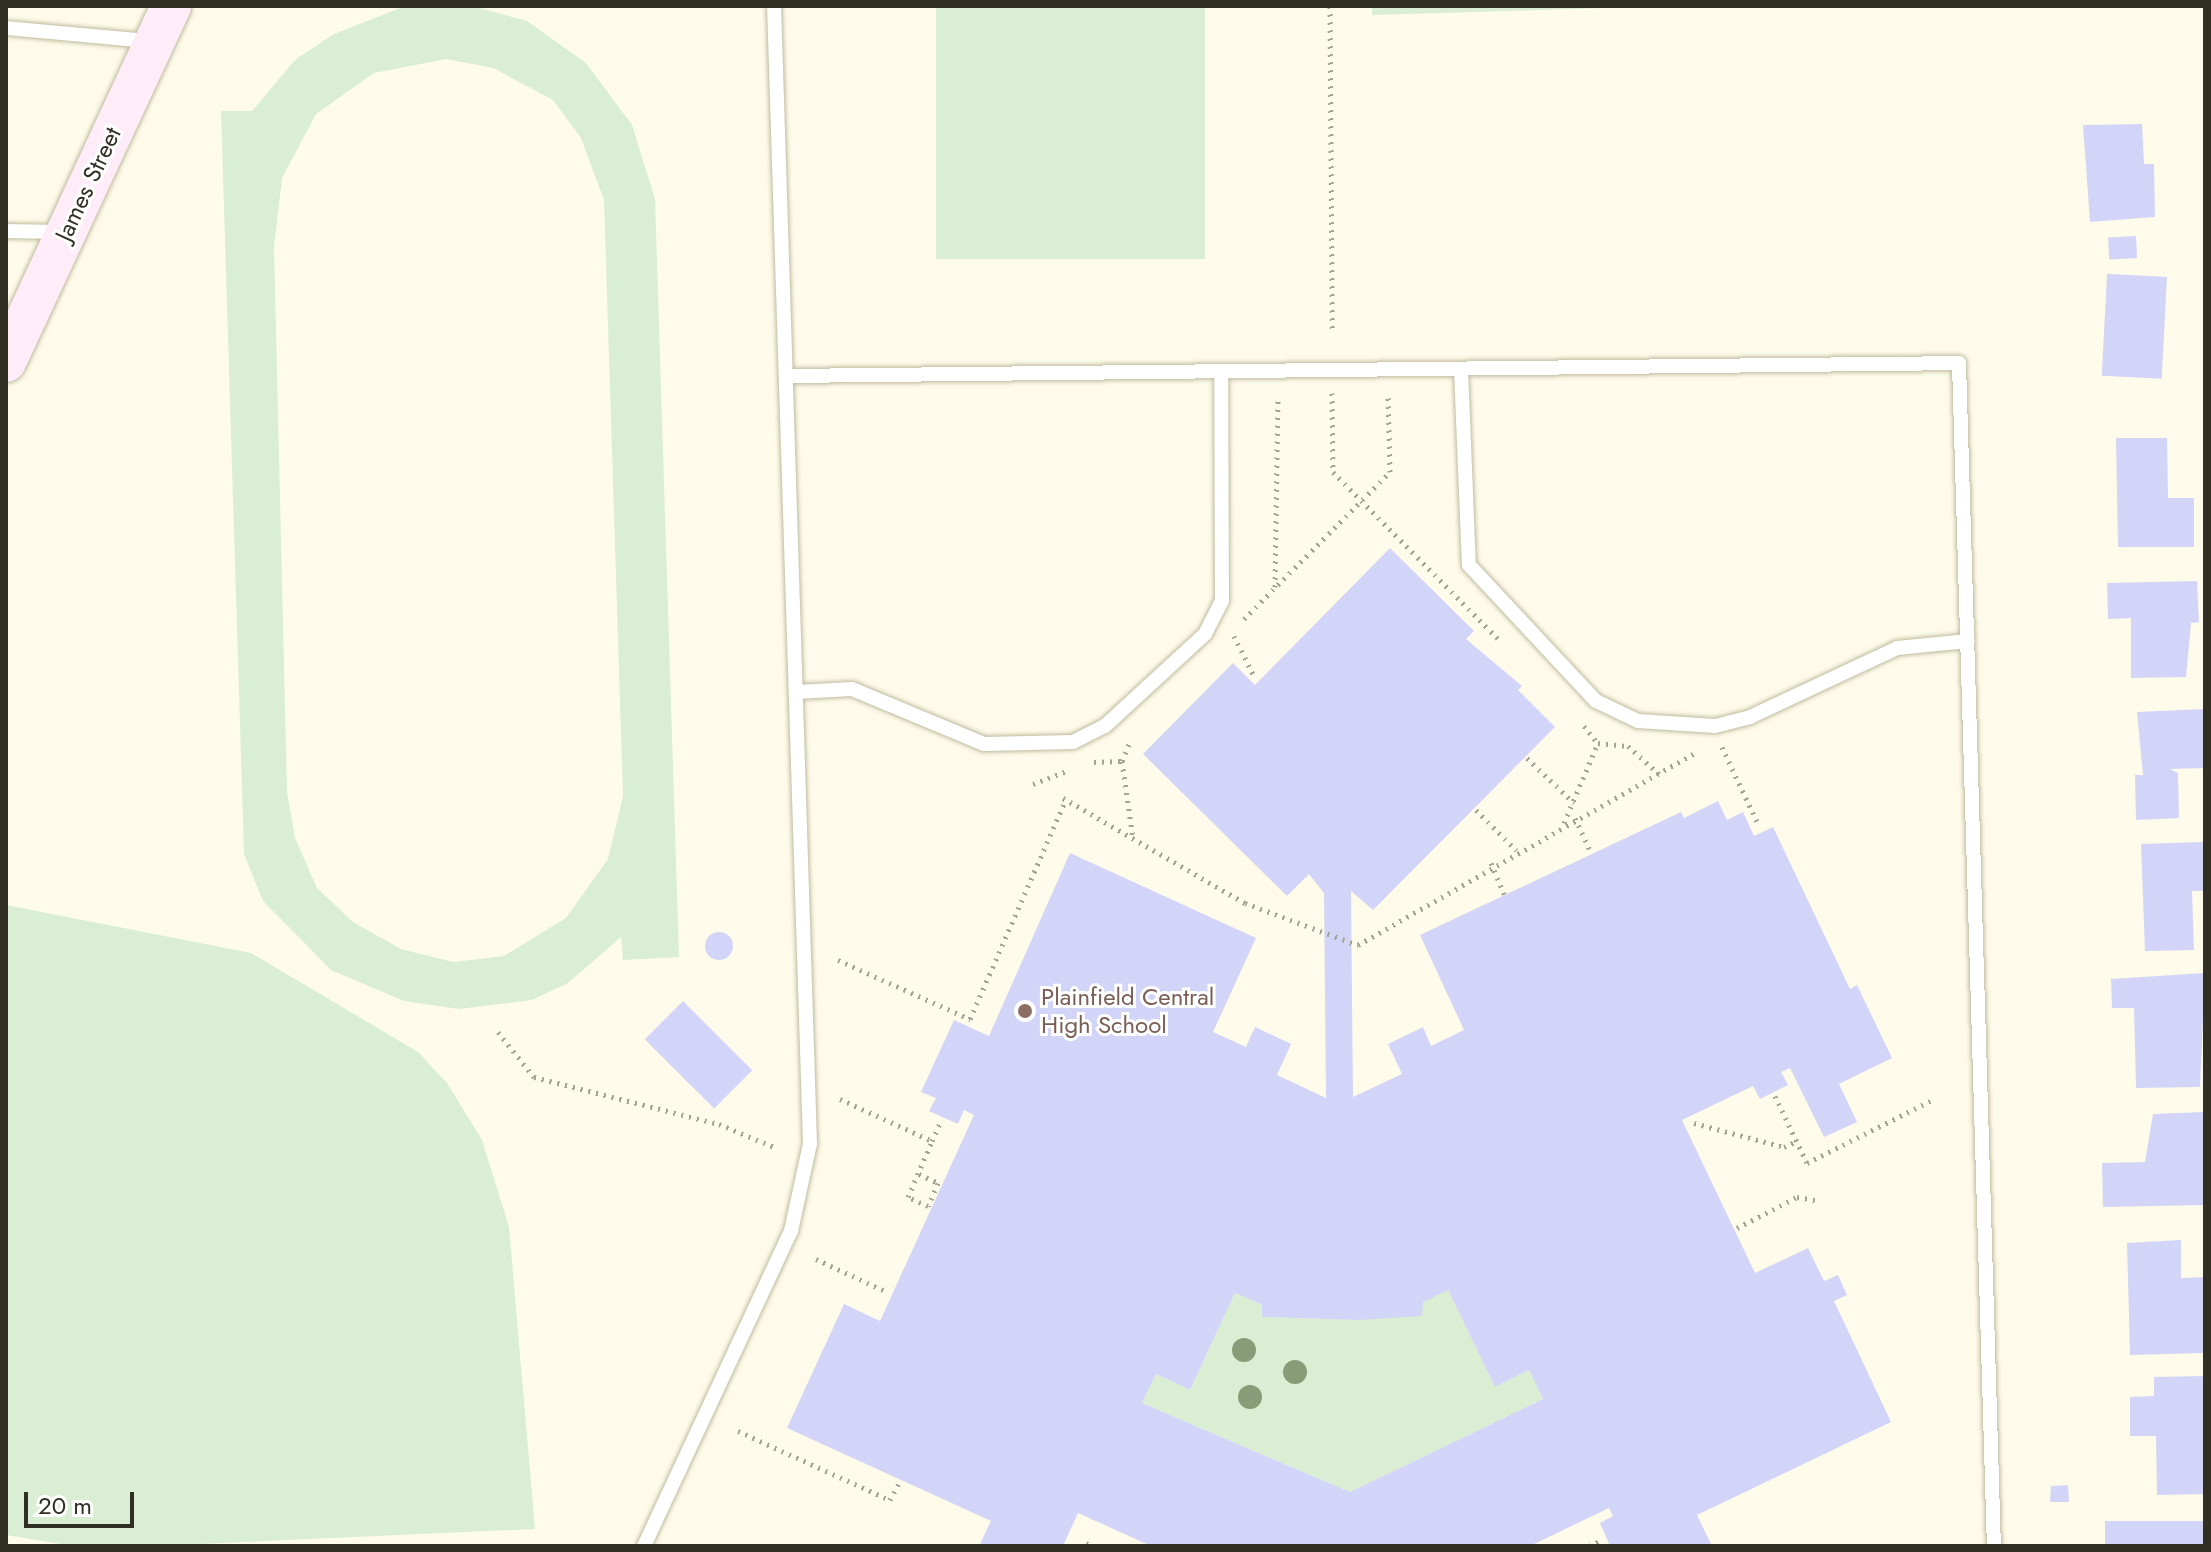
<!DOCTYPE html>
<style>
body{margin:0}
#map{position:relative;width:2211px;height:1552px;overflow:hidden;background:#fefbea;font-family:Jost,sans-serif}
div>[style]{position:absolute}
.green>*{inset:0;background:#d9eed2;transform-origin:0 0}
.building>*{inset:0;background:#d2d5f8;transform-origin:0 0}
.round{border-radius:50%}
.path>*{height:5px;margin-top:-2.5px;transform-origin:0;background:repeating-linear-gradient(90deg,#a5a394 0 2px,transparent 0 8px)}
.roads{filter:drop-shadow(0 0 2px #bfbb9f) drop-shadow(0 0 2px #bfbb9f)}
.lane>*{height:14px;margin:-7px;padding:0 7px;transform-origin:7px;border-radius:7px;background:#fff}
.secondary>*{height:40px;margin:-20px;padding:0 20px;transform-origin:20px;border-radius:20px;background:#feecf9}
.trees>*{width:24px;height:24px;margin:-12px;border-radius:50%;background:#899c78}
.dots>*{width:22px;height:22px;translate:-50% -50%;box-sizing:border-box;border:4px solid #fff;border-radius:50%}
span{translate:-50% -50%;white-space:nowrap;text-align:center;line-height:1.15;-webkit-text-stroke:6px #fff;paint-order:stroke}
.street-label{font-size:24px;color:#312f24}
.education-label{font-size:24px;color:#785e54}
.left{translate:0 -50%;text-align:left}
.frame{position:absolute;inset:0;border:8px solid #312f24;pointer-events:none}
.scale{position:absolute;left:24px;top:1492px;width:110px;height:36px;box-sizing:border-box;border:4px solid #312f24;border-top:0;padding-left:10px;font-size:24px;line-height:28px;white-space:nowrap;color:#312f24;-webkit-text-stroke:6px #fff;paint-order:stroke}
</style>
<div id="map">
<div class="green">
<div style="clip-path:polygon(evenodd,472px 6px,527px 21px,586px 63px,632px 125px,655px 199px,679px 957px,623px 960px,621px 937px,568px 983px,532px 1000px,459px 1009px,404px 1001px,331px 970px,263px 901px,244px 854px,221px 111px,252px 111px,295px 60px,334px 34px,403px 7px,472px 6px,446px 59px,493px 68px,553px 100px,581px 138px,604px 200px,623px 796px,608px 859px,566px 918px,504px 956px,453px 962px,401px 949px,353px 922px,317px 888px,295px 838px,287px 792px,274px 247px,282px 178px,316px 114px,374px 73px,446px 59px)"></div>
<div style="left:936px;top:6px;width:269px;height:253px"></div>
<div style="clip-path:polygon(1372px 6px,1640px 6px,1640px 7px,1372px 15px)"></div>
<div style="clip-path:polygon(6px 905px,251px 953px,418px 1052px,447px 1083px,482px 1140px,509px 1227px,535px 1529px,155px 1546px,73px 1546px,6px 1535px)"></div>
<div style="clip-path:polygon(1448px 1290px,1495px 1387px,1529px 1370px,1543px 1399px,1350px 1492px,1142px 1403px,1156px 1374px,1190px 1390px,1235px 1293px,1262px 1305px,1263px 1317px,1359px 1320px)"></div>
</div>
<div class="building">
<div style="clip-path:polygon(2142px 124px,2144px 164px,2154px 164px,2155px 217px,2090px 222px,2083px 125px)"></div>
<div style="left:2136px;top:236px;width:22px;height:28px;rotate:87deg"></div>
<div style="left:2167px;top:277px;width:102px;height:60px;rotate:93deg"></div>
<div style="clip-path:polygon(2116px 438px,2167px 438px,2168px 498px,2194px 498px,2194px 547px,2118px 547px)"></div>
<div style="clip-path:polygon(evenodd,1390px 548px,1474px 631px,1466px 639px,1522px 686px,1518px 690px,1555px 727px,1373px 910px,1351px 891px,1353px 1097px,1402px 1074px,1388px 1044px,1423px 1027px,1431px 1046px,1464px 1030px,1420px 935px,1681px 812px,1684px 818px,1718px 801px,1727px 820px,1743px 812px,1754px 836px,1773px 827px,1850px 989px,1857px 985px,1892px 1058px,1839px 1084px,1857px 1122px,1824px 1137px,1790px 1068px,1781px 1072px,1788px 1085px,1760px 1099px,1753px 1086px,1682px 1120px,1755px 1273px,1808px 1248px,1824px 1281px,1838px 1275px,1847px 1295px,1834px 1301px,1891px 1422px,1697px 1515px,1712px 1546px,1610px 1546px,1600px 1523px,1613px 1516px,1609px 1508px,1530px 1546px,1151px 1546px,1078px 1513px,1063px 1546px,979px 1546px,991px 1521px,787px 1428px,844px 1304px,880px 1321px,974px 1115px,964px 1110px,958px 1124px,929px 1111px,936px 1098px,921px 1092px,954px 1020px,989px 1036px,1070px 853px,1256px 938px,1213px 1032px,1246px 1047px,1255px 1027px,1291px 1044px,1277px 1075px,1326px 1098px,1324px 893px,1309px 874px,1287px 896px,1143px 754px,1233px 663px,1255px 685px,1390px 548px,1448px 1290px,1495px 1387px,1529px 1370px,1543px 1399px,1350px 1492px,1142px 1403px,1156px 1374px,1190px 1390px,1235px 1293px,1262px 1305px,1262px 1317px,1359px 1320px,1422px 1316px,1423px 1302px,1448px 1290px)"></div>
<div style="clip-path:polygon(2197px 581px,2199px 622px,2191px 623px,2186px 677px,2131px 678px,2131px 618px,2108px 619px,2107px 583px)"></div>
<div style="clip-path:polygon(2204px 709px,2205px 768px,2170px 769px,2178px 773px,2179px 818px,2136px 820px,2135px 775px,2143px 775px,2137px 712px)"></div>
<div style="clip-path:polygon(2203px 842px,2205px 891px,2192px 891px,2194px 950px,2145px 951px,2141px 844px)"></div>
<div class="round" style="left:705px;top:932px;width:28px;height:28px"></div>
<div style="clip-path:polygon(2205px 973px,2200px 1087px,2136px 1088px,2134px 1008px,2112px 1008px,2111px 979px)"></div>
<div style="left:683px;top:1001px;width:98px;height:54px;rotate:45deg"></div>
<div style="clip-path:polygon(2205px 1112px,2205px 1205px,2103px 1207px,2102px 1163px,2145px 1162px,2153px 1114px)"></div>
<div style="clip-path:polygon(2181px 1240px,2181px 1278px,2205px 1277px,2205px 1353px,2130px 1355px,2127px 1243px)"></div>
<div style="clip-path:polygon(2205px 1376px,2205px 1494px,2157px 1495px,2156px 1436px,2130px 1436px,2130px 1397px,2154px 1396px,2154px 1377px)"></div>
<div style="clip-path:polygon(2068px 1485px,2069px 1502px,2050px 1502px,2051px 1486px)"></div>
<div style="left:2205px;top:1521px;width:25px;height:100px;rotate:90deg"></div>
</div>
<div class="path">
<div style="left:1330px;top:6px;width:326px;rotate:89.6deg"></div>
<div style="left:1332px;top:393px;width:79px;rotate:89.3deg"></div>
<div style="left:1333px;top:472px;width:235px;rotate:45.3deg"></div>
<div style="left:1275px;top:587px;width:190px;rotate:-89.1deg"></div>
<div style="left:1244px;top:619px;width:207px;rotate:-45.2deg"></div>
<div style="left:1390px;top:472px;width:77px;rotate:-91.5deg"></div>
<div style="left:1234px;top:636px;width:47px;rotate:63.4deg"></div>
<div style="left:1584px;top:726px;width:22px;rotate:51deg"></div>
<div style="left:1598px;top:743px;width:30px;rotate:6deg"></div>
<div style="left:1628px;top:746px;width:42px;rotate:42.1deg"></div>
<div style="left:1722px;top:747px;width:85px;rotate:64.9deg"></div>
<div style="left:1527px;top:758px;width:65px;rotate:43.8deg"></div>
<div style="left:1122px;top:761px;width:23px;rotate:-67deg"></div>
<div style="left:1094px;top:762px;width:28px;rotate:-2deg"></div>
<div style="left:1122px;top:761px;width:78px;rotate:81.9deg"></div>
<div style="left:1033px;top:784px;width:39px;rotate:-21deg"></div>
<div style="left:1063px;top:798px;width:210px;rotate:30deg"></div>
<div style="left:1245px;top:903px;width:121px;rotate:20.4deg"></div>
<div style="left:1358px;top:945px;width:390px;rotate:-29.7deg"></div>
<div style="left:1476px;top:810px;width:57px;rotate:45deg"></div>
<div style="left:1575px;top:818px;width:38px;rotate:65deg"></div>
<div style="left:1564px;top:823px;width:87px;rotate:-67deg"></div>
<div style="left:1491px;top:863px;width:34px;rotate:67deg"></div>
<div style="left:838px;top:960px;width:145px;rotate:24.1deg"></div>
<div style="left:970px;top:1019px;width:240px;rotate:-66.4deg"></div>
<div style="left:498px;top:1032px;width:58px;rotate:51.3deg"></div>
<div style="left:534px;top:1077px;width:191px;rotate:14.3deg"></div>
<div style="left:719px;top:1124px;width:60px;rotate:22.7deg"></div>
<div style="left:1775px;top:1096px;width:74px;rotate:64.5deg"></div>
<div style="left:1807px;top:1163px;width:140px;rotate:-26.7deg"></div>
<div style="left:840px;top:1099px;width:101px;rotate:24.5deg"></div>
<div style="left:932px;top:1141px;width:20px;rotate:-66deg"></div>
<div style="left:1694px;top:1123px;width:93px;rotate:14.9deg"></div>
<div style="left:1784px;top:1147px;width:14px;rotate:-25deg"></div>
<div style="left:919px;top:1174px;width:21px;rotate:25deg"></div>
<div style="left:938px;top:1183px;width:25px;rotate:113deg"></div>
<div style="left:928px;top:1206px;width:22px;rotate:-156deg"></div>
<div style="left:908px;top:1197px;width:61px;rotate:-66.8deg"></div>
<div style="left:1737px;top:1228px;width:68px;rotate:-27.3deg"></div>
<div style="left:1797px;top:1197px;width:23px;rotate:10deg"></div>
<div style="left:816px;top:1259px;width:76px;rotate:24.9deg"></div>
<div style="left:738px;top:1431px;width:167px;rotate:24.4deg"></div>
<div style="left:890px;top:1500px;width:19px;rotate:-62deg"></div>
<div style="left:1086px;top:1543px;width:6px;rotate:31deg"></div>
<div style="left:1589px;top:1546px;width:14px;rotate:-25deg"></div>
</div>
<div class="roads">
<div class="lane">
<div style="left:6px;top:28px;width:144px;rotate:5.2deg"></div>
<div style="left:6px;top:231px;width:54px;rotate:1.1deg"></div>
<div style="left:1461px;top:369px;width:196px;rotate:87.7deg"></div>
<div style="left:1469px;top:565px;width:186px;rotate:47deg"></div>
<div style="left:1596px;top:701px;width:47px;rotate:25.5deg"></div>
<div style="left:1638px;top:721px;width:77px;rotate:3.7deg"></div>
<div style="left:1715px;top:726px;width:36px;rotate:-14deg"></div>
<div style="left:1750px;top:717px;width:162px;rotate:-25.1deg"></div>
<div style="left:1897px;top:648px;width:71px;rotate:-5.6deg"></div>
<div style="left:786px;top:376px;width:1173px;rotate:-0.63deg"></div>
<div style="left:1959px;top:363px;width:1184px;rotate:88.31deg"></div>
<div style="left:796px;top:692px;width:56px;rotate:-3.1deg"></div>
<div style="left:852px;top:689px;width:143px;rotate:22.6deg"></div>
<div style="left:984px;top:744px;width:89px;rotate:-1.3deg"></div>
<div style="left:1073px;top:742px;width:36px;rotate:-27deg"></div>
<div style="left:1105px;top:726px;width:136px;rotate:-42.6deg"></div>
<div style="left:1205px;top:634px;width:37px;rotate:-63deg"></div>
<div style="left:1222px;top:601px;width:230px;rotate:-90.2deg"></div>
<div style="left:644px;top:1546px;width:348px;rotate:-65deg"></div>
<div style="left:791px;top:1231px;width:89px;rotate:-77.7deg"></div>
<div style="left:810px;top:1144px;width:1139px;rotate:-91.81deg"></div>
</div>
<div class="secondary">
<div style="left:6px;top:362px;width:392px;rotate:-65.1deg"></div>
</div>
</div>
<div class="trees">
<div style="left:1244px;top:1350px"></div>
<div style="left:1295px;top:1372px"></div>
<div style="left:1250px;top:1397px"></div>
</div>
<div class="dots">
<div style="left:1025px;top:1011px;background:#8d6e63"></div>
</div>
<div class="street-label">
<span style="left:88px;top:184px;rotate:-65deg">James Street</span>
</div>
<div class="education-label">
<span class="left" style="left:1041px;top:1011px">Plainfield Central<br>High School</span>
</div>
<div class="frame"></div>
<div class="scale">20 m</div>
</div>
